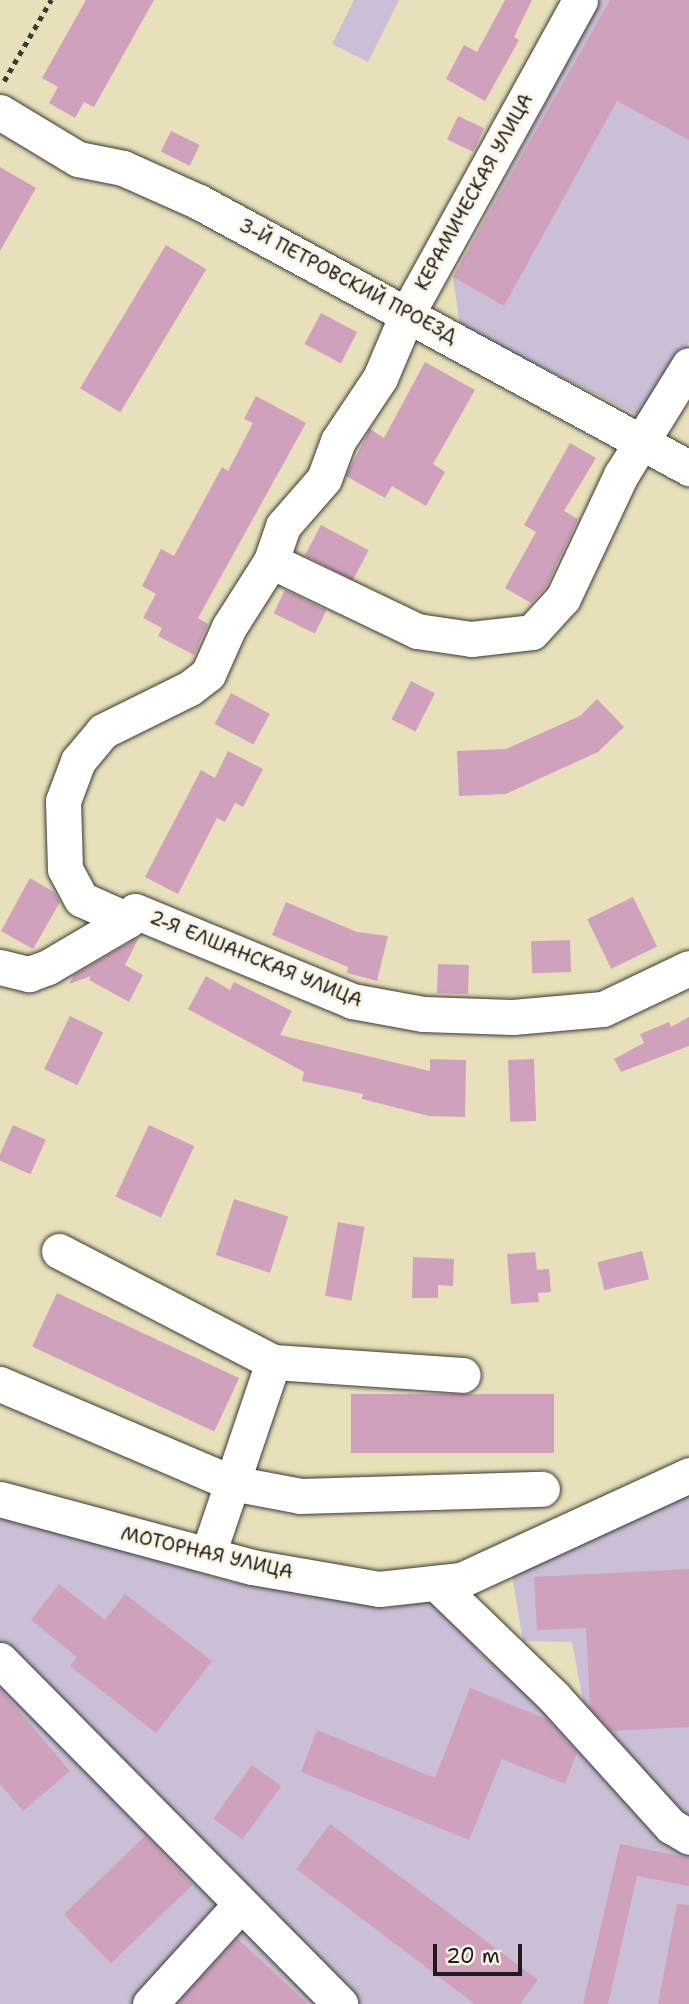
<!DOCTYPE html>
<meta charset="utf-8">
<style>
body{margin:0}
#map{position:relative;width:689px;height:2004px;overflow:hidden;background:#e8e0ba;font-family:"Shantell Sans",sans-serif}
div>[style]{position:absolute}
.industrial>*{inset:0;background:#cabfd6}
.building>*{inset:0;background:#d0a1bd;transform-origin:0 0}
.path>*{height:4.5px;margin-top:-2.25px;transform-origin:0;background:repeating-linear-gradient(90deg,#3b3934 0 5px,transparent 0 10px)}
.roads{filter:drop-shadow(0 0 2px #3b3934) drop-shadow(0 0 2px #3b3934)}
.minor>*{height:35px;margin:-17.5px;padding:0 17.5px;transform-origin:17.5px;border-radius:17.5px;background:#fff}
span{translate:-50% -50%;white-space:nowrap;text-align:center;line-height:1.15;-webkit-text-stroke:6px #fcf5e5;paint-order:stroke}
.street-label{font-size:19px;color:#1c1c1c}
.scale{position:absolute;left:433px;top:1944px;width:89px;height:32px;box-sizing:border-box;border:4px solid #1c1c1c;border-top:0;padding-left:9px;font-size:21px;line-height:24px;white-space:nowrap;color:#1c1c1c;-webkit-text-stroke:5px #fcf5e5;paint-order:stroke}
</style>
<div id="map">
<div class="industrial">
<div style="clip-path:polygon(354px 0,399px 0,368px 62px,332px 44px)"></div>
<div style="clip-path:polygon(600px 0,689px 0,689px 342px,646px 419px,460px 326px,453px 277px)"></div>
<div style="clip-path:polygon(689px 1491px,689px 2004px,0 2004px,0 1515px,232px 1582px,387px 1609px,444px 1597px,480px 1654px,589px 1733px,572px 1642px,523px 1641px,512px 1575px)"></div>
</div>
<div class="building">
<div style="clip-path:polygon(86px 0,154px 0,94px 107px,84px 102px,75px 118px,49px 103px,58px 87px,42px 78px)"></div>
<div style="clip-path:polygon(505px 0,532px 0,514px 37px,519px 40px,485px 101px,446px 79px,464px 45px,477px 52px)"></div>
<div style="clip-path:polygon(610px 0,689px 0,689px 140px,617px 101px,504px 306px,453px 277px)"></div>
<div style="left:458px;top:116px;width:29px;height:26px;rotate:25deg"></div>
<div style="left:171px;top:131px;width:32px;height:23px;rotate:26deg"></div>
<div style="clip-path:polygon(0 167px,36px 188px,0 251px)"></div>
<div style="left:166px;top:245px;width:47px;height:167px;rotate:31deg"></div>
<div style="left:321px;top:313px;width:41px;height:35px;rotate:28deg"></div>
<div style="clip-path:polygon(425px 362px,475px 390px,433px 464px,445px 472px,426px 506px,392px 486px,385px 498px,346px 476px,370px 429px,384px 438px)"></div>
<div style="clip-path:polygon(256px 396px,306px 423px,198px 618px,208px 624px,194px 655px,158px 636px,162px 628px,143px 618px,156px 594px,142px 586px,161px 549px,174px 556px,222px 467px,228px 471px,253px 423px,244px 419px)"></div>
<div style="clip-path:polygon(570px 443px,596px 458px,564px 511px,578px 519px,546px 587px,531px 603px,505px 588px,536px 532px,524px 525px)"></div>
<div style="left:321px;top:525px;width:54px;height:34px;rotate:28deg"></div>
<div style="left:285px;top:590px;width:46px;height:26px;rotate:26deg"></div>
<div style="left:411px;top:681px;width:27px;height:43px;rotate:27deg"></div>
<div style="left:231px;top:693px;width:44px;height:35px;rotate:28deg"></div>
<div style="clip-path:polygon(597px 699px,624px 727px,598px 752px,506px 794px,459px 796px,457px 751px,506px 749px,580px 716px)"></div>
<div style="clip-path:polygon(228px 751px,263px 769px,243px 807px,235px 803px,225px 822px,217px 818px,178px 894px,145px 877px,201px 770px,215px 778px)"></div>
<div style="clip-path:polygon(30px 878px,54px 892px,60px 902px,33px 949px,1px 931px)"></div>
<div style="left:633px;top:897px;width:55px;height:51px;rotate:64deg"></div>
<div style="clip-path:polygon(286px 902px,357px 932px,388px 936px,377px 981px,347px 973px,348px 967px,272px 935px)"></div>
<div style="clip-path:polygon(139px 937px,125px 965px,143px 975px,129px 1002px,89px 980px,91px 976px,69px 984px,74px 975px)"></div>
<div style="left:570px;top:940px;width:32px;height:39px;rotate:88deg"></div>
<div style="left:438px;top:964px;width:31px;height:29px;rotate:2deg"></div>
<div style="clip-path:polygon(206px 976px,230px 990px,234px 982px,292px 1011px,280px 1035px,430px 1071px,430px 1059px,466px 1060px,465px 1117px,429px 1116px,362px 1099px,363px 1094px,302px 1081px,304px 1072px,188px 1009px)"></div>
<div style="left:70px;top:1016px;width:37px;height:59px;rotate:26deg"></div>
<div style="clip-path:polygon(689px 1017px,689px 1046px,621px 1072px,614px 1059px,644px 1043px,640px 1034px,669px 1022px,671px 1027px)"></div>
<div style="left:534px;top:1059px;width:62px;height:26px;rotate:88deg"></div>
<div style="left:13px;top:1125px;width:36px;height:38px;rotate:24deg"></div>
<div style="left:149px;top:1125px;width:50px;height:79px;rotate:25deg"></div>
<div style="left:234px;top:1199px;width:57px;height:59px;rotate:18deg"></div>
<div style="left:338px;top:1222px;width:27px;height:75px;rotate:10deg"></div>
<div style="left:642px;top:1251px;width:29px;height:46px;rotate:76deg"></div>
<div style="clip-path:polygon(535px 1252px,537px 1270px,549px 1269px,551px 1292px,538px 1293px,539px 1302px,511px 1304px,507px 1254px)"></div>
<div style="clip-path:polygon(413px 1257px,454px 1259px,453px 1286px,438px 1285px,438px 1298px,412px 1298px)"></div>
<div style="left:57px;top:1293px;width:201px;height:59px;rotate:25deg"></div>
<div style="left:351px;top:1394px;width:203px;height:59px"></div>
<div style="clip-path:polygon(689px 1569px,689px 1727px,612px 1731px,590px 1707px,586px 1628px,537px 1630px,534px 1577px)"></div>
<div style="clip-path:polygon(59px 1584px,105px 1620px,125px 1594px,212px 1661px,156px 1733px,70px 1666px,77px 1657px,31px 1620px)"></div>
<div style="clip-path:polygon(470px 1688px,546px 1719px,577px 1753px,565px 1784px,502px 1759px,469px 1840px,301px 1772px,317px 1730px,435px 1778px)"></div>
<div style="clip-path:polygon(0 1689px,70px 1771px,23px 1811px,0 1784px)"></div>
<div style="left:252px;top:1765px;width:36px;height:66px;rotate:36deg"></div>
<div style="clip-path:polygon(330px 1824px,538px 1980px,520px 2004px,475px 2004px,296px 1869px)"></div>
<div style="left:145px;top:1836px;width:68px;height:113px;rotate:46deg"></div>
<div style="clip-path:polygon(620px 1844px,689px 1858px,689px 1886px,637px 1876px,608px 2004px,583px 2004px)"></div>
<div style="clip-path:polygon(677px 1904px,689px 1905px,689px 2004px,658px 2004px)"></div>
<div style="clip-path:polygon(238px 1939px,308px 2004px,177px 2004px)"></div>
</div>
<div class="path">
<div style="left:4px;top:81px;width:94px;rotate:-59.9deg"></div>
</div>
<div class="roads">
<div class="minor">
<div style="left:0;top:112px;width:91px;rotate:31.1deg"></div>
<div style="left:78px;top:159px;width:46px;rotate:11.3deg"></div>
<div style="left:123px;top:168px;width:83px;rotate:24.1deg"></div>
<div style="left:199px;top:202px;width:558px;rotate:28.5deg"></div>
<div style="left:271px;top:561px;width:162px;rotate:25.6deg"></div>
<div style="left:417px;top:631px;width:55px;rotate:8.4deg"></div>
<div style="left:471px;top:639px;width:61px;rotate:-6.5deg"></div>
<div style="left:532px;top:632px;width:46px;rotate:-47.6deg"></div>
<div style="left:563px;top:598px;width:136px;rotate:-64.8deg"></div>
<div style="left:621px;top:475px;width:129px;rotate:-58.3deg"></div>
<div style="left:128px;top:920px;width:51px;rotate:-155.9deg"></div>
<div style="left:81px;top:899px;width:34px;rotate:-118deg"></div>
<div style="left:65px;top:869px;width:68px;rotate:-91.7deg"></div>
<div style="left:63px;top:801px;width:43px;rotate:-69.4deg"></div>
<div style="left:78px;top:761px;width:39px;rotate:-50deg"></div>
<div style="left:103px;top:731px;width:97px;rotate:-26.3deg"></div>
<div style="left:190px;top:688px;width:23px;rotate:-38deg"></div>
<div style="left:208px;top:674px;width:51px;rotate:-65.9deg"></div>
<div style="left:229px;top:627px;width:78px;rotate:-57.5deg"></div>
<div style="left:271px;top:561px;width:37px;rotate:-71deg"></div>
<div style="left:283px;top:526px;width:62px;rotate:-48.9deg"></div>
<div style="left:324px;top:479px;width:40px;rotate:-69.8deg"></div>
<div style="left:338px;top:441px;width:76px;rotate:-56.3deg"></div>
<div style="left:380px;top:378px;width:72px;rotate:-67deg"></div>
<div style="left:408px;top:312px;width:356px;rotate:-61.1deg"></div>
<div style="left:0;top:967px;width:30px;rotate:14deg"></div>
<div style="left:29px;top:974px;width:20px;rotate:-20deg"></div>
<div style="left:48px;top:967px;width:93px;rotate:-30.4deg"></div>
<div style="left:128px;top:920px;width:11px;rotate:-52deg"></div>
<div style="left:135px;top:911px;width:235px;rotate:22.5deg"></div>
<div style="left:352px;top:1001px;width:72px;rotate:10.4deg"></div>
<div style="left:423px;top:1014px;width:90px;rotate:1.9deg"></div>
<div style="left:513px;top:1017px;width:90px;rotate:-5.1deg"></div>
<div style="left:603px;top:1009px;width:95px;rotate:-25.5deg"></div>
<div style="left:59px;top:1251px;width:241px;rotate:27.4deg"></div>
<div style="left:273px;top:1362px;width:203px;rotate:108.7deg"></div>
<div style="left:273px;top:1362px;width:190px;rotate:3.9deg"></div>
<div style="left:0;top:1384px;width:252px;rotate:23.1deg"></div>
<div style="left:232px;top:1483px;width:70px;rotate:10.7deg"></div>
<div style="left:301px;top:1496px;width:241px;rotate:-1.7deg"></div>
<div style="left:0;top:1499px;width:261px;rotate:15.1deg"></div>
<div style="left:252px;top:1567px;width:129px;rotate:9.8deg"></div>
<div style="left:379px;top:1589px;width:82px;rotate:-6.3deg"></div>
<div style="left:461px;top:1580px;width:251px;rotate:-24.7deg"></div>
<div style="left:436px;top:1583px;width:163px;rotate:44deg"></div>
<div style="left:553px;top:1696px;width:176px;rotate:47.8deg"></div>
<div style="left:671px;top:1826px;width:21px;rotate:31deg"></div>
<div style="left:0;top:1660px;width:484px;rotate:45.3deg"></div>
<div style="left:150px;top:2004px;width:135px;rotate:-47.7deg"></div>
</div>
</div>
<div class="street-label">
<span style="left:474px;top:192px;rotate:-61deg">КЕРАМИЧЕСКАЯ УЛИЦА</span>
<span style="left:348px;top:281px;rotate:28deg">3-Й ПЕТРОВСКИЙ ПРОЕЗД</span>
<span style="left:256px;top:959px;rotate:22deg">2-Я ЕЛШАНСКАЯ УЛИЦА</span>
<span style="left:207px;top:1553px;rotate:13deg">МОТОРНАЯ УЛИЦА</span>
</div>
<div class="scale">20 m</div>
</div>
